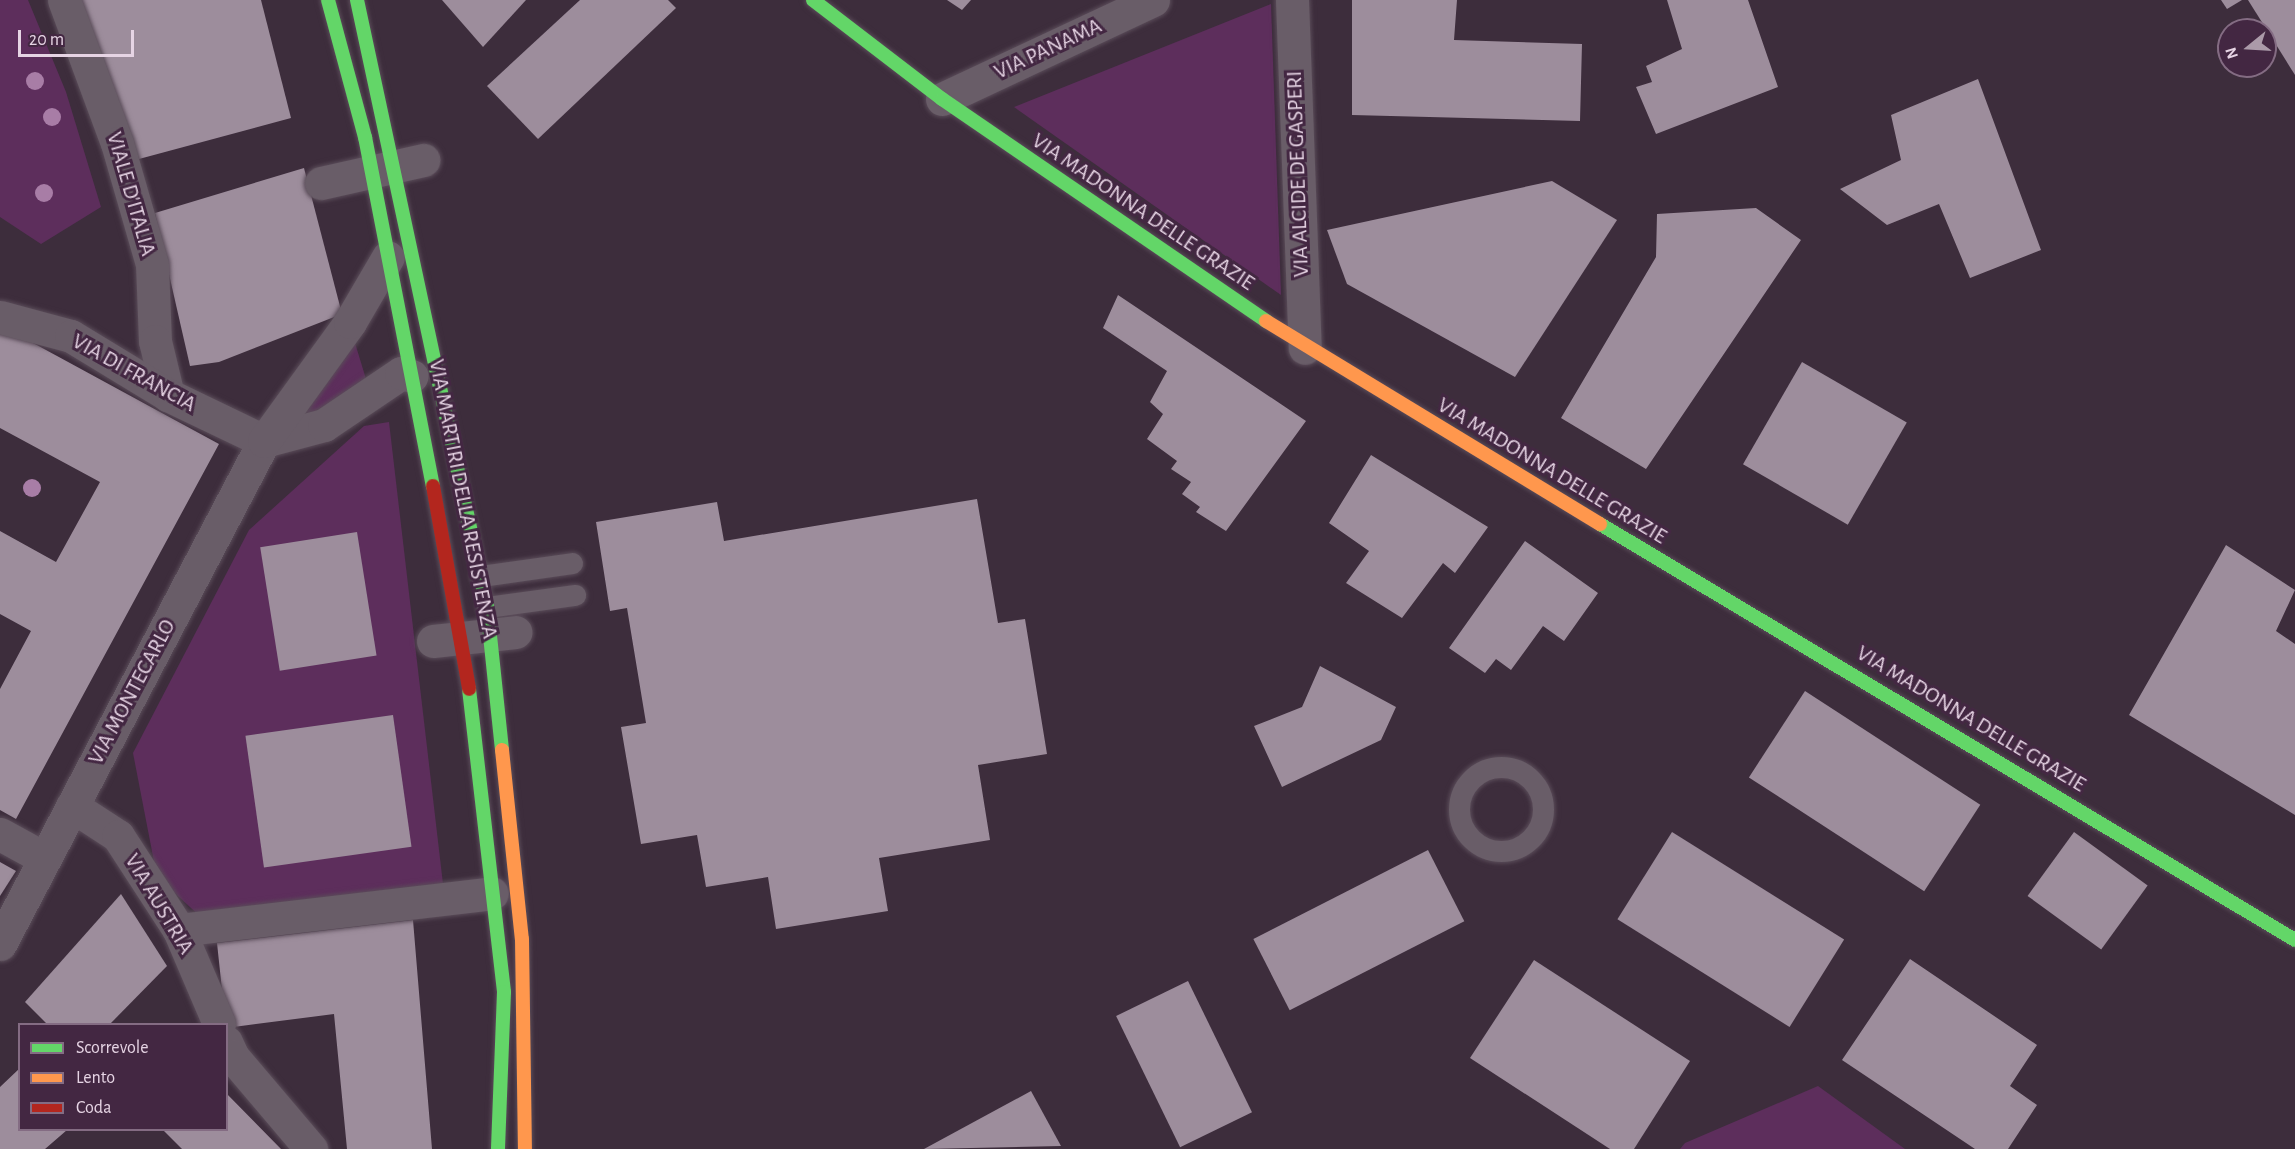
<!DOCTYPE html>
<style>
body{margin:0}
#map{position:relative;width:2295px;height:1149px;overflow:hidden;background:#3d2d3c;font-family:"Alegreya Sans",sans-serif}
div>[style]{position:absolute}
.green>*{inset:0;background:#5d2e5c}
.building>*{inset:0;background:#9d8d9c;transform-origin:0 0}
.roads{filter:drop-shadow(0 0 2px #5a4c59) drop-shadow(0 0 2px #5a4c59)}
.lane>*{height:21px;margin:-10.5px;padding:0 10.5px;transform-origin:10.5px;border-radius:10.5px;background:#695d68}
.lane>.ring{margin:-10.5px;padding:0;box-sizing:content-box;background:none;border:21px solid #695d68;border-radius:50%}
.street>*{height:33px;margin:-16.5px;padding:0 16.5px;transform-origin:16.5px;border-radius:16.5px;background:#695d68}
.fast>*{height:14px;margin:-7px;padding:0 7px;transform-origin:7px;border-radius:7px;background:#63d668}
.slow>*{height:14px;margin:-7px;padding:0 7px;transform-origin:7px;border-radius:7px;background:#ff974d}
.jam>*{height:14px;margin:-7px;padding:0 7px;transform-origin:7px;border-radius:7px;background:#b3261e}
.trees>*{width:18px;height:18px;margin:-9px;border-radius:50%;background:#a87da6}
span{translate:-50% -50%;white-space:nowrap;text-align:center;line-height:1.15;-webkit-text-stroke:6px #432742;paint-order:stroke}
.street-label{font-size:22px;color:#e6d4e4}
.legend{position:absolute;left:18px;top:1023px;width:210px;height:108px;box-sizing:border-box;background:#432742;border:2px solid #846c83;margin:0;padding:8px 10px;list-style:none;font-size:18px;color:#e6d4e4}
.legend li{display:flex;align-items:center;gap:12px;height:30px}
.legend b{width:30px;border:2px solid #846c83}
.north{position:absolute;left:2217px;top:18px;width:60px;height:60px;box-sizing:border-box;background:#432742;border:2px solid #846c83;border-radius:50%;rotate:252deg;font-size:16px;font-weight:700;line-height:24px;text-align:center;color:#e6d4e4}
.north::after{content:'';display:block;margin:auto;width:21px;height:27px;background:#ab9aa9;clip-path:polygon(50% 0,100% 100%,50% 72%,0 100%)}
.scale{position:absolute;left:18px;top:30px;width:116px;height:27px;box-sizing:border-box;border:3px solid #e6d4e4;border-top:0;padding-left:8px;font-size:18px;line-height:21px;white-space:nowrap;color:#e6d4e4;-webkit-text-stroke:4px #432742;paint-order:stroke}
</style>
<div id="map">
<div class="green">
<div style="clip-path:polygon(0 0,28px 0,66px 92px,101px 207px,41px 244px,0 217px)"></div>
<div style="clip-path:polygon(1271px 4px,1281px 295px,1014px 107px)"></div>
<div style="clip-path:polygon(355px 343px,366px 379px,298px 423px)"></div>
<div style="clip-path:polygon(389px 422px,443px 884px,202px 918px,157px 877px,133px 753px,249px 530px,364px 426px)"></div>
<div style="clip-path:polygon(1818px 1086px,1905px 1149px,1680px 1149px,1685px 1143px)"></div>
</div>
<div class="building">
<div style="clip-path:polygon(79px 0,261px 0,291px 118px,139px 159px)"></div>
<div style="clip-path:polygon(442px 0,526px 0,483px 47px)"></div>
<div style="clip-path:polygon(580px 0,668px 0,676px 8px,538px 139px,487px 86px)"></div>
<div style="clip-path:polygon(947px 0,971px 0,962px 10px)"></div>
<div style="clip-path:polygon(1352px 0,1457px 0,1454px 40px,1582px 44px,1580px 121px,1352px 115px)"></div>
<div style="clip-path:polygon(1667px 0,1748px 0,1778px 87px,1656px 134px,1636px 87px,1652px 82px,1646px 66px,1682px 49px)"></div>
<div style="clip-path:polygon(2221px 0,2242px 0,2227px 9px)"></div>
<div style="clip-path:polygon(2248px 0,2295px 0,2295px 75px)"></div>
<div style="clip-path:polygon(1978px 79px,2041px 250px,1970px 278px,1939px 204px,1887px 225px,1840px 189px,1901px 160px,1891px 115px)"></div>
<div style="clip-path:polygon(304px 168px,342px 314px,219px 362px,190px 366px,155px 213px)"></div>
<div style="clip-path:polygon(1552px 181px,1617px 220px,1515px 377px,1347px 284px,1327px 230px)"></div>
<div style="clip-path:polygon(1756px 208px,1801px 240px,1646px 469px,1561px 418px,1656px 257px,1657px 214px)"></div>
<div style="clip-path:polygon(1118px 295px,1306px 421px,1226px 531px,1196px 512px,1200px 507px,1182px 494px,1191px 482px,1171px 469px,1177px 461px,1147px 439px,1163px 414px,1150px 402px,1167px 371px,1103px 328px)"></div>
<div style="clip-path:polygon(0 325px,219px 444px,16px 819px,0 810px,0 689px,31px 631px,0 614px,0 531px,56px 562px,100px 482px,0 428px)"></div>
<div style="left:1802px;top:362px;width:121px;height:118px;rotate:30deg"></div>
<div style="clip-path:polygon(1371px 455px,1488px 527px,1455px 573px,1443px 563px,1402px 618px,1346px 583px,1369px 551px,1329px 523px)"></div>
<div style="clip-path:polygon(977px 499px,998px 623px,1025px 619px,1047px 754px,978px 765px,990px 840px,879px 858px,888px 911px,776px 929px,768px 877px,706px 887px,697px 835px,641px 844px,621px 727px,646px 723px,627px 608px,610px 611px,596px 522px,717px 502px,724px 541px)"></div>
<div style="left:357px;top:532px;width:125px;height:98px;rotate:81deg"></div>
<div style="clip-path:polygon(1525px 541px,1598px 593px,1564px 641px,1543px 626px,1511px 670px,1496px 659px,1485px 673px,1449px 648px)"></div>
<div style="clip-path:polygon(2226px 545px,2295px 590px,2276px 631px,2295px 644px,2295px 815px,2129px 715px)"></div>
<div style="clip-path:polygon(1320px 666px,1396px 707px,1381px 740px,1282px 787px,1254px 726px,1302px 707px)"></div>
<div style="left:1805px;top:691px;width:209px;height:103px;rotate:33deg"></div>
<div style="left:393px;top:715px;width:133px;height:149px;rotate:82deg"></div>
<div style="left:1672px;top:832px;width:203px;height:103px;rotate:32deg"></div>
<div style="left:2074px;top:832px;width:91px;height:79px;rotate:36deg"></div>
<div style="left:1428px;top:850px;width:80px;height:196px;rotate:63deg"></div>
<div style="clip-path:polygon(0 862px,16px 871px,0 896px)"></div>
<div style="clip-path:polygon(121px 894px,167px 966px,110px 1024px,47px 1024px,25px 1002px)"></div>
<div style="clip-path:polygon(413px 920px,432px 1149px,347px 1149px,334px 1014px,226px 1028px,217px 943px)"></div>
<div style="clip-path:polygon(1910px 959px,2037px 1045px,2010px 1086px,2037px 1105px,2008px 1149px,1975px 1149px,1842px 1060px)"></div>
<div style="clip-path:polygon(1534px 960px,1690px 1061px,1634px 1149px,1610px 1149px,1470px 1058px)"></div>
<div style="left:1188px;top:981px;width:146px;height:80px;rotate:64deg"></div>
<div style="clip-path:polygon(20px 1068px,20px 1130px,67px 1130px,45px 1149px,0 1149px,0 1087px)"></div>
<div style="clip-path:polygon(1031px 1091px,1061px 1146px,924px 1149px)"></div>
<div style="clip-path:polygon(226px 1093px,281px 1149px,182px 1149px,163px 1130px,226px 1130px)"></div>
</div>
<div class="roads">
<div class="lane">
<div style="left:481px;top:576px;width:92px;rotate:-8.1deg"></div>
<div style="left:487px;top:607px;width:89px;rotate:-7.8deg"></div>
<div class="ring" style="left:1459px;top:767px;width:63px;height:63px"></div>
</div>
<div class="street">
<div style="left:64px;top:0;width:153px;rotate:69.7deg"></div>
<div style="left:117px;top:143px;width:126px;rotate:73.9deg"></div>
<div style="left:152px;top:264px;width:77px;rotate:87.8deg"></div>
<div style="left:155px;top:341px;width:56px;rotate:76.5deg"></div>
<div style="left:1292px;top:0;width:348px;rotate:87.9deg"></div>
<div style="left:942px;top:99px;width:233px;rotate:-25.1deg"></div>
<div style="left:321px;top:183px;width:105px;rotate:-12.7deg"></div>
<div style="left:0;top:317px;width:73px;rotate:15deg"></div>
<div style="left:71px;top:336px;width:114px;rotate:31.3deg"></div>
<div style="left:168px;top:395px;width:106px;rotate:25.6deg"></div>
<div style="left:264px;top:441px;width:62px;rotate:-14.9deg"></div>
<div style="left:324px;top:425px;width:93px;rotate:-34deg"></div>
<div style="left:401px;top:373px;width:11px;rotate:15deg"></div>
<div style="left:433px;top:641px;width:83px;rotate:-6.2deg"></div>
<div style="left:72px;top:806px;width:55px;rotate:33.1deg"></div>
<div style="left:118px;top:836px;width:112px;rotate:57deg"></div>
<div style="left:179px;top:930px;width:102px;rotate:66.9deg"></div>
<div style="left:0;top:834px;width:50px;rotate:28.6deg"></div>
<div style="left:179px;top:930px;width:315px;rotate:-6.7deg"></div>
<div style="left:0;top:944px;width:568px;rotate:-62.31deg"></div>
<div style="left:264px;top:441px;width:147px;rotate:-54.1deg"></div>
<div style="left:350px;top:322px;width:75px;rotate:-59.7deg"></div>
<div style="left:226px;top:1042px;width:17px;rotate:65deg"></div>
<div style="left:233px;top:1057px;width:121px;rotate:49.7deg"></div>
</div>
<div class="fast">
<div style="left:328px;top:0;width:142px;rotate:74.9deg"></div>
<div style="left:365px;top:137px;width:356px;rotate:79deg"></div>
<div style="left:357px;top:0;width:621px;rotate:77.91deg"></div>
<div style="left:487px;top:607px;width:144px;rotate:84deg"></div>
<div style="left:813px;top:0;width:163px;rotate:37.5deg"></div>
<div style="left:942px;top:99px;width:393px;rotate:34.4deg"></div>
<div style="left:1600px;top:524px;width:810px;rotate:30.9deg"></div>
<div style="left:469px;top:689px;width:305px;rotate:83.4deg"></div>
<div style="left:504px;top:992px;width:157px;rotate:92.2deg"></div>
</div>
<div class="slow">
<div style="left:1266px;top:321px;width:391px;rotate:31.3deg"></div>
<div style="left:502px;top:750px;width:190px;rotate:84deg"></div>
<div style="left:522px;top:939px;width:210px;rotate:89.2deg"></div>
</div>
<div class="jam">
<div style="left:433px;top:486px;width:206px;rotate:79.9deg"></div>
</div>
</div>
<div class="trees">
<div style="left:35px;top:81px"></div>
<div style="left:52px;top:117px"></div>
<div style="left:44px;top:193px"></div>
<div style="left:32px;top:488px"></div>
</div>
<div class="street-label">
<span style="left:1048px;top:49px;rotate:-25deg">VIA PANAMA</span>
<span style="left:1298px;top:174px;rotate:-92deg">VIA ALCIDE DE GASPERI</span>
<span style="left:131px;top:194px;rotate:74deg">VIALE D'ITALIA</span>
<span style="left:1143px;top:212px;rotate:34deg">VIA MADONNA DELLE GRAZIE</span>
<span style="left:134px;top:373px;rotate:29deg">VIA DI FRANCIA</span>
<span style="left:1552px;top:471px;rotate:31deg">VIA MADONNA DELLE GRAZIE</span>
<span style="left:463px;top:499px;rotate:79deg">VIA MARTIRI DELLA RESISTENZA</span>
<span style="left:132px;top:692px;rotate:-62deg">VIA MONTECARLO</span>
<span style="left:1971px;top:719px;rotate:31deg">VIA MADONNA DELLE GRAZIE</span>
<span style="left:159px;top:904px;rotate:59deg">VIA AUSTRIA</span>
</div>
<ul class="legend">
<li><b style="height:8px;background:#63d668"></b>Scorrevole</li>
<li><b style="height:8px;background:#ff974d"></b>Lento</li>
<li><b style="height:8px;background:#b3261e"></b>Coda</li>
</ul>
<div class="north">N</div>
<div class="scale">20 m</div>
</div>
